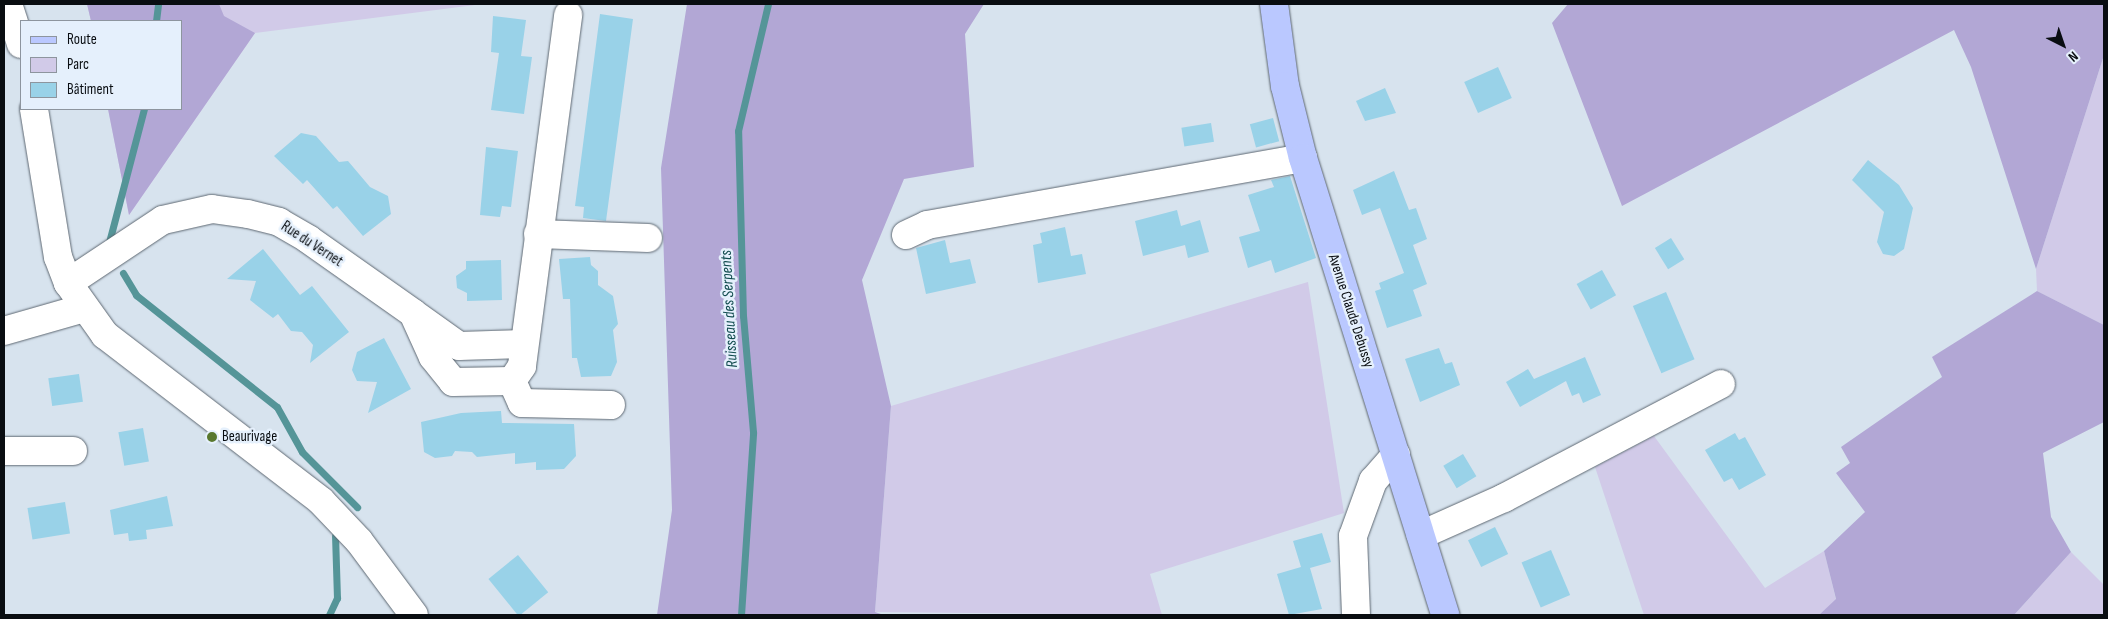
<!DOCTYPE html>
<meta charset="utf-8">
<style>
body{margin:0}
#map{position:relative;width:2108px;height:619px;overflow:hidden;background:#d7e3ee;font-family:"Sofia Sans Condensed",sans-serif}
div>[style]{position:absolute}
.green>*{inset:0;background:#d1cae8}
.forest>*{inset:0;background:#b2a7d5}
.stream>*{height:7px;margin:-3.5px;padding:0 3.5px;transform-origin:3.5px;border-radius:3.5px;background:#559598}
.building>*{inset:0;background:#99d2e8;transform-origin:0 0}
.roads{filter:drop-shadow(0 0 1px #5e6872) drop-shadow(0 0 1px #5e6872)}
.minor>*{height:28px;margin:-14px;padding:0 14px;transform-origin:14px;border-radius:14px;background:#fff}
.major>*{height:28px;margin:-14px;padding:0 14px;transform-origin:14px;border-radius:14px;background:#bac8ff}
.dots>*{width:14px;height:14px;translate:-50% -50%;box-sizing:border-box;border:2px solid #e5f0fc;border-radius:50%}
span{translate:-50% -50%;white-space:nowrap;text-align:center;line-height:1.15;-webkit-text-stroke:5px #e5f0fc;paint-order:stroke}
.street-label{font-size:15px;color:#090d11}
.poi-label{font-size:15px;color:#090d11}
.left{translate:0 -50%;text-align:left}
.water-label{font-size:16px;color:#124c4f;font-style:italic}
.frame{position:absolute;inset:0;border:5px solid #090d11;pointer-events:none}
.legend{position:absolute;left:20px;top:20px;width:162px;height:90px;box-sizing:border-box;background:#e5f0fc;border:1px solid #8d959e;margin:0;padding:6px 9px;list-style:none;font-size:15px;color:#090d11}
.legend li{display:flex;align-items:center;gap:10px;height:25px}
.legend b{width:25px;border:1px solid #8d959e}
.north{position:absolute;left:2038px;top:20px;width:50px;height:50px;-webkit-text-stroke:4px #e5f0fc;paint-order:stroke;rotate:139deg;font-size:14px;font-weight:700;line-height:20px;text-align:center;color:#090d11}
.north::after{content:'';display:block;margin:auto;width:18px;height:22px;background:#090d11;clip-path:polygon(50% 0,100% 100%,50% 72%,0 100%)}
</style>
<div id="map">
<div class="green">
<div style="clip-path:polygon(87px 4px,483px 4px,255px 33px,129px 215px,108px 109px,181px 109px,181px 21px,91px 21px)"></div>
<div style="clip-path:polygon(2104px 55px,2104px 325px,2037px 291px,2036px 269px)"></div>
<div style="clip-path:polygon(1308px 282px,1344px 513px,1150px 574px,1162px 615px,875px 612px,891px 406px)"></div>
<div style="clip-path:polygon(1654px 436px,1765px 588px,1824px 551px,1836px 600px,1819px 615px,1644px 615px,1595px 467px)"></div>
<div style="clip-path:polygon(2071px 552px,2104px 585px,2104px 615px,2014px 615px)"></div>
</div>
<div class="forest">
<div style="clip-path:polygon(87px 4px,219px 4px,224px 16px,255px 33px,129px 215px,108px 109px,181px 109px,181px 21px,91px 21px)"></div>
<div style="clip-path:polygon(687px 4px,984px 4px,965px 34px,974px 167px,904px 179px,862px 280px,891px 406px,875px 612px,884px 615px,657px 615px,672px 510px,661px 168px)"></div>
<div style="clip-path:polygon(1568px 4px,2104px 4px,2104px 55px,2036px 269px,1971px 67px,1954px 30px,1622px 206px,1552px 23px)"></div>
<div style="clip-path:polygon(2037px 291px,2104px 325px,2104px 422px,2043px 453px,2051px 517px,2071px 552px,2014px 615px,1819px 615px,1836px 599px,1824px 551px,1865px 512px,1836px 473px,1850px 463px,1841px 447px,1942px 377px,1932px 357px)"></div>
</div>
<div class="stream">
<div style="left:156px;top:21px;width:17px;rotate:-83deg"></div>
<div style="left:108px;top:246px;width:142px;rotate:-75.3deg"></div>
<div style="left:123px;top:273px;width:26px;rotate:59deg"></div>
<div style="left:136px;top:295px;width:180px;rotate:38.5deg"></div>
<div style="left:277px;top:407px;width:51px;rotate:60.9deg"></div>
<div style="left:302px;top:452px;width:78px;rotate:45deg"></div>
<div style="left:329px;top:615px;width:19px;rotate:-65deg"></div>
<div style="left:337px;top:598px;width:62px;rotate:-91.8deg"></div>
<div style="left:741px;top:615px;width:183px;rotate:-86.2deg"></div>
<div style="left:753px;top:432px;width:116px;rotate:-94.9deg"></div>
<div style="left:743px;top:316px;width:185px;rotate:-91.5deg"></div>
<div style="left:738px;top:131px;width:130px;rotate:-76.7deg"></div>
</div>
<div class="building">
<div style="clip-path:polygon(600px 14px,633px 19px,606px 221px,583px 218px,584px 207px,575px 206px)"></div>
<div style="clip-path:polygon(493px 16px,526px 20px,521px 56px,532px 57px,524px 114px,491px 110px,499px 53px,491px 52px)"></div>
<div style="left:1498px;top:67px;width:34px;height:37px;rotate:66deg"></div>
<div style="clip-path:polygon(1385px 88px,1396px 113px,1365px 121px,1356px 101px)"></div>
<div style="left:1273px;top:118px;width:24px;height:24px;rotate:75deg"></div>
<div style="left:1211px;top:123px;width:19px;height:30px;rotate:81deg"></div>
<div style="clip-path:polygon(301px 133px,316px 136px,339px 162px,348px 161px,370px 187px,388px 196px,391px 214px,363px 236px,337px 206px,333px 209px,307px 180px,303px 184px,274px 156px)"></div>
<div style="clip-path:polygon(486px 147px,518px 151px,511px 207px,502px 206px,500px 217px,480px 215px)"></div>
<div style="clip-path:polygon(1868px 160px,1899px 185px,1913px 208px,1904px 249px,1894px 256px,1883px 254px,1877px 242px,1884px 212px,1852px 180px)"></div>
<div style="clip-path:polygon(1394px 171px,1409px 210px,1416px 208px,1427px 239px,1413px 245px,1427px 284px,1413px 290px,1422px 316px,1387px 328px,1375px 291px,1381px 289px,1379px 283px,1404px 273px,1380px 208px,1362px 215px,1353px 190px)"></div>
<div style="clip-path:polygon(1290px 176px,1316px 258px,1275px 273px,1271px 260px,1248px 268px,1239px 237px,1260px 231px,1248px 195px,1274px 187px,1271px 180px)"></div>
<div style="clip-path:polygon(1177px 210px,1181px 226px,1200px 220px,1209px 252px,1188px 258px,1185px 245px,1143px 256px,1135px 221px)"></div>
<div style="clip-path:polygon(1065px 227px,1071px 256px,1082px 254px,1086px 274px,1038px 283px,1033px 245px,1042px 243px,1040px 233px)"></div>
<div style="left:1671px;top:238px;width:25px;height:19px;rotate:58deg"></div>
<div style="clip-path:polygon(945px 240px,950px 263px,970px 259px,976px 283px,926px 294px,916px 248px)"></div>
<div style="clip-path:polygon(263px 249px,300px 295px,312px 286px,349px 332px,310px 363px,313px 345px,302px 332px,291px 331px,278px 314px,273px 318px,250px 300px,256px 281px,227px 279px)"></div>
<div style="clip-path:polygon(590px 257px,591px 265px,598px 271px,598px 285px,613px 296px,618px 324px,613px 330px,617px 362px,611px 376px,581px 377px,577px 358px,572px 358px,570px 299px,563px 299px,559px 259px)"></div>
<div style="clip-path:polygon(501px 260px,502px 300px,467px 301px,467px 293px,457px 288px,456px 276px,466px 269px,466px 261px)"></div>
<div style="left:1602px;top:270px;width:29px;height:29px;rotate:61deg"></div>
<div style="left:1666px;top:292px;width:73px;height:36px;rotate:67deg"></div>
<div style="clip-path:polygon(384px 338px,411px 389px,368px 413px,377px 382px,357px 381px,352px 370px,357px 352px)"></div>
<div style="clip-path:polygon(1439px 348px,1445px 364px,1452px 362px,1460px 385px,1420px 402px,1405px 359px)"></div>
<div style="clip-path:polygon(1585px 357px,1601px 395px,1583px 403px,1579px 393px,1572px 396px,1566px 381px,1520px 407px,1506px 382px,1528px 369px,1534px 379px)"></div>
<div style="left:79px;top:374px;width:28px;height:31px;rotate:82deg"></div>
<div style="clip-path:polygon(501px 411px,502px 423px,574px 424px,576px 456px,564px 469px,536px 470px,536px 462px,515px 464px,515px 453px,477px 457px,472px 452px,455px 451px,452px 456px,435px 458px,424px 452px,421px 422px,461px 413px)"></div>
<div style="left:143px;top:428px;width:34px;height:25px;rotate:80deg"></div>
<div style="clip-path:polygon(1735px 433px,1739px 440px,1745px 437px,1766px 475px,1739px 490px,1732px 478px,1724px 482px,1705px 450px)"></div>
<div style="left:1463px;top:454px;width:26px;height:23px;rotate:59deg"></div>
<div style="clip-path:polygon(167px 496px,173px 526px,146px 530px,147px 539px,129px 541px,128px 533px,114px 535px,110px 510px)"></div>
<div style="left:65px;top:502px;width:32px;height:38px;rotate:81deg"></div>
<div style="left:1495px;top:527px;width:30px;height:30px;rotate:64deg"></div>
<div style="clip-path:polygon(1322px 533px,1331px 562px,1310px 568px,1322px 609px,1289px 615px,1277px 574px,1301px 567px,1293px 541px)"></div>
<div style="left:1551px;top:550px;width:49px;height:32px;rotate:67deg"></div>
<div style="left:518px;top:555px;width:48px;height:38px;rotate:51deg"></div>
</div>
<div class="roads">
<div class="minor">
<div style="left:8px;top:4px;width:42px;rotate:72deg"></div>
<div style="left:34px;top:109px;width:150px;rotate:80.8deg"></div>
<div style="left:58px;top:257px;width:28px;rotate:69deg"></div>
<div style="left:68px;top:283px;width:64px;rotate:54.6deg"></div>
<div style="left:105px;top:335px;width:272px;rotate:37.5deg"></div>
<div style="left:321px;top:501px;width:55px;rotate:46.5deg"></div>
<div style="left:359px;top:541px;width:92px;rotate:53.4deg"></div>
<div style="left:538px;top:234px;width:110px;rotate:2.1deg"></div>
<div style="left:906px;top:235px;width:23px;rotate:-25deg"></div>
<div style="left:927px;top:225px;width:382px;rotate:-10.1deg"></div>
<div style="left:68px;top:283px;width:114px;rotate:-33.6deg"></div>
<div style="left:163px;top:220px;width:50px;rotate:-12.7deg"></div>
<div style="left:212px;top:209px;width:36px;rotate:8deg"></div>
<div style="left:248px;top:214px;width:32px;rotate:14deg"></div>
<div style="left:279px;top:222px;width:34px;rotate:30deg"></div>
<div style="left:308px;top:239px;width:128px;rotate:35.2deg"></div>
<div style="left:413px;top:313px;width:48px;rotate:65.6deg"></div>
<div style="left:433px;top:357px;width:32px;rotate:51deg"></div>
<div style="left:453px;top:382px;width:59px;rotate:-1deg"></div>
<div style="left:512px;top:381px;width:24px;rotate:66deg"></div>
<div style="left:522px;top:403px;width:89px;rotate:1.3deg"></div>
<div style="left:414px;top:314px;width:55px;rotate:35.4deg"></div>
<div style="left:459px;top:346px;width:65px;rotate:-1.8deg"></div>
<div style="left:4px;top:331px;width:83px;rotate:-16deg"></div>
<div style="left:512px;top:381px;width:18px;rotate:-56deg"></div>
<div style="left:522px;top:366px;width:354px;rotate:-82.5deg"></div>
<div style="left:4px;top:451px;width:69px"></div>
<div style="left:1421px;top:535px;width:91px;rotate:-24deg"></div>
<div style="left:1504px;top:498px;width:245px;rotate:-27.7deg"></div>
<div style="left:1356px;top:615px;width:79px;rotate:-92.2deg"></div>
<div style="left:1353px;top:536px;width:59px;rotate:-70deg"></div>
<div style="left:1373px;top:481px;width:35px;rotate:-49deg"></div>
</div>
<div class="major">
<div style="left:1274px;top:4px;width:83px;rotate:82.4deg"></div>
<div style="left:1285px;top:86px;width:74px;rotate:76deg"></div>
<div style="left:1303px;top:158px;width:479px;rotate:72.7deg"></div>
</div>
</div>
<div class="dots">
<div style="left:212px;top:437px;background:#59782e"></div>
</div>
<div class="street-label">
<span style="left:312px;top:244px;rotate:33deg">Rue du Vernet</span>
<span style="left:1351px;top:311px;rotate:72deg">Avenue Claude Debussy</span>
</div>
<div class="poi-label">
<span class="left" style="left:222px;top:437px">Beaurivage</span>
</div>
<div class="water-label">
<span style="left:730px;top:309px;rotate:-93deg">Ruisseau des Serpents</span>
</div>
<div class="frame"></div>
<ul class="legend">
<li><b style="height:6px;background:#bac8ff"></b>Route</li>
<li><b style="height:14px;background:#d1cae8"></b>Parc</li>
<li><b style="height:14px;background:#99d2e8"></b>Bâtiment</li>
</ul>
<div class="north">N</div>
</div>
